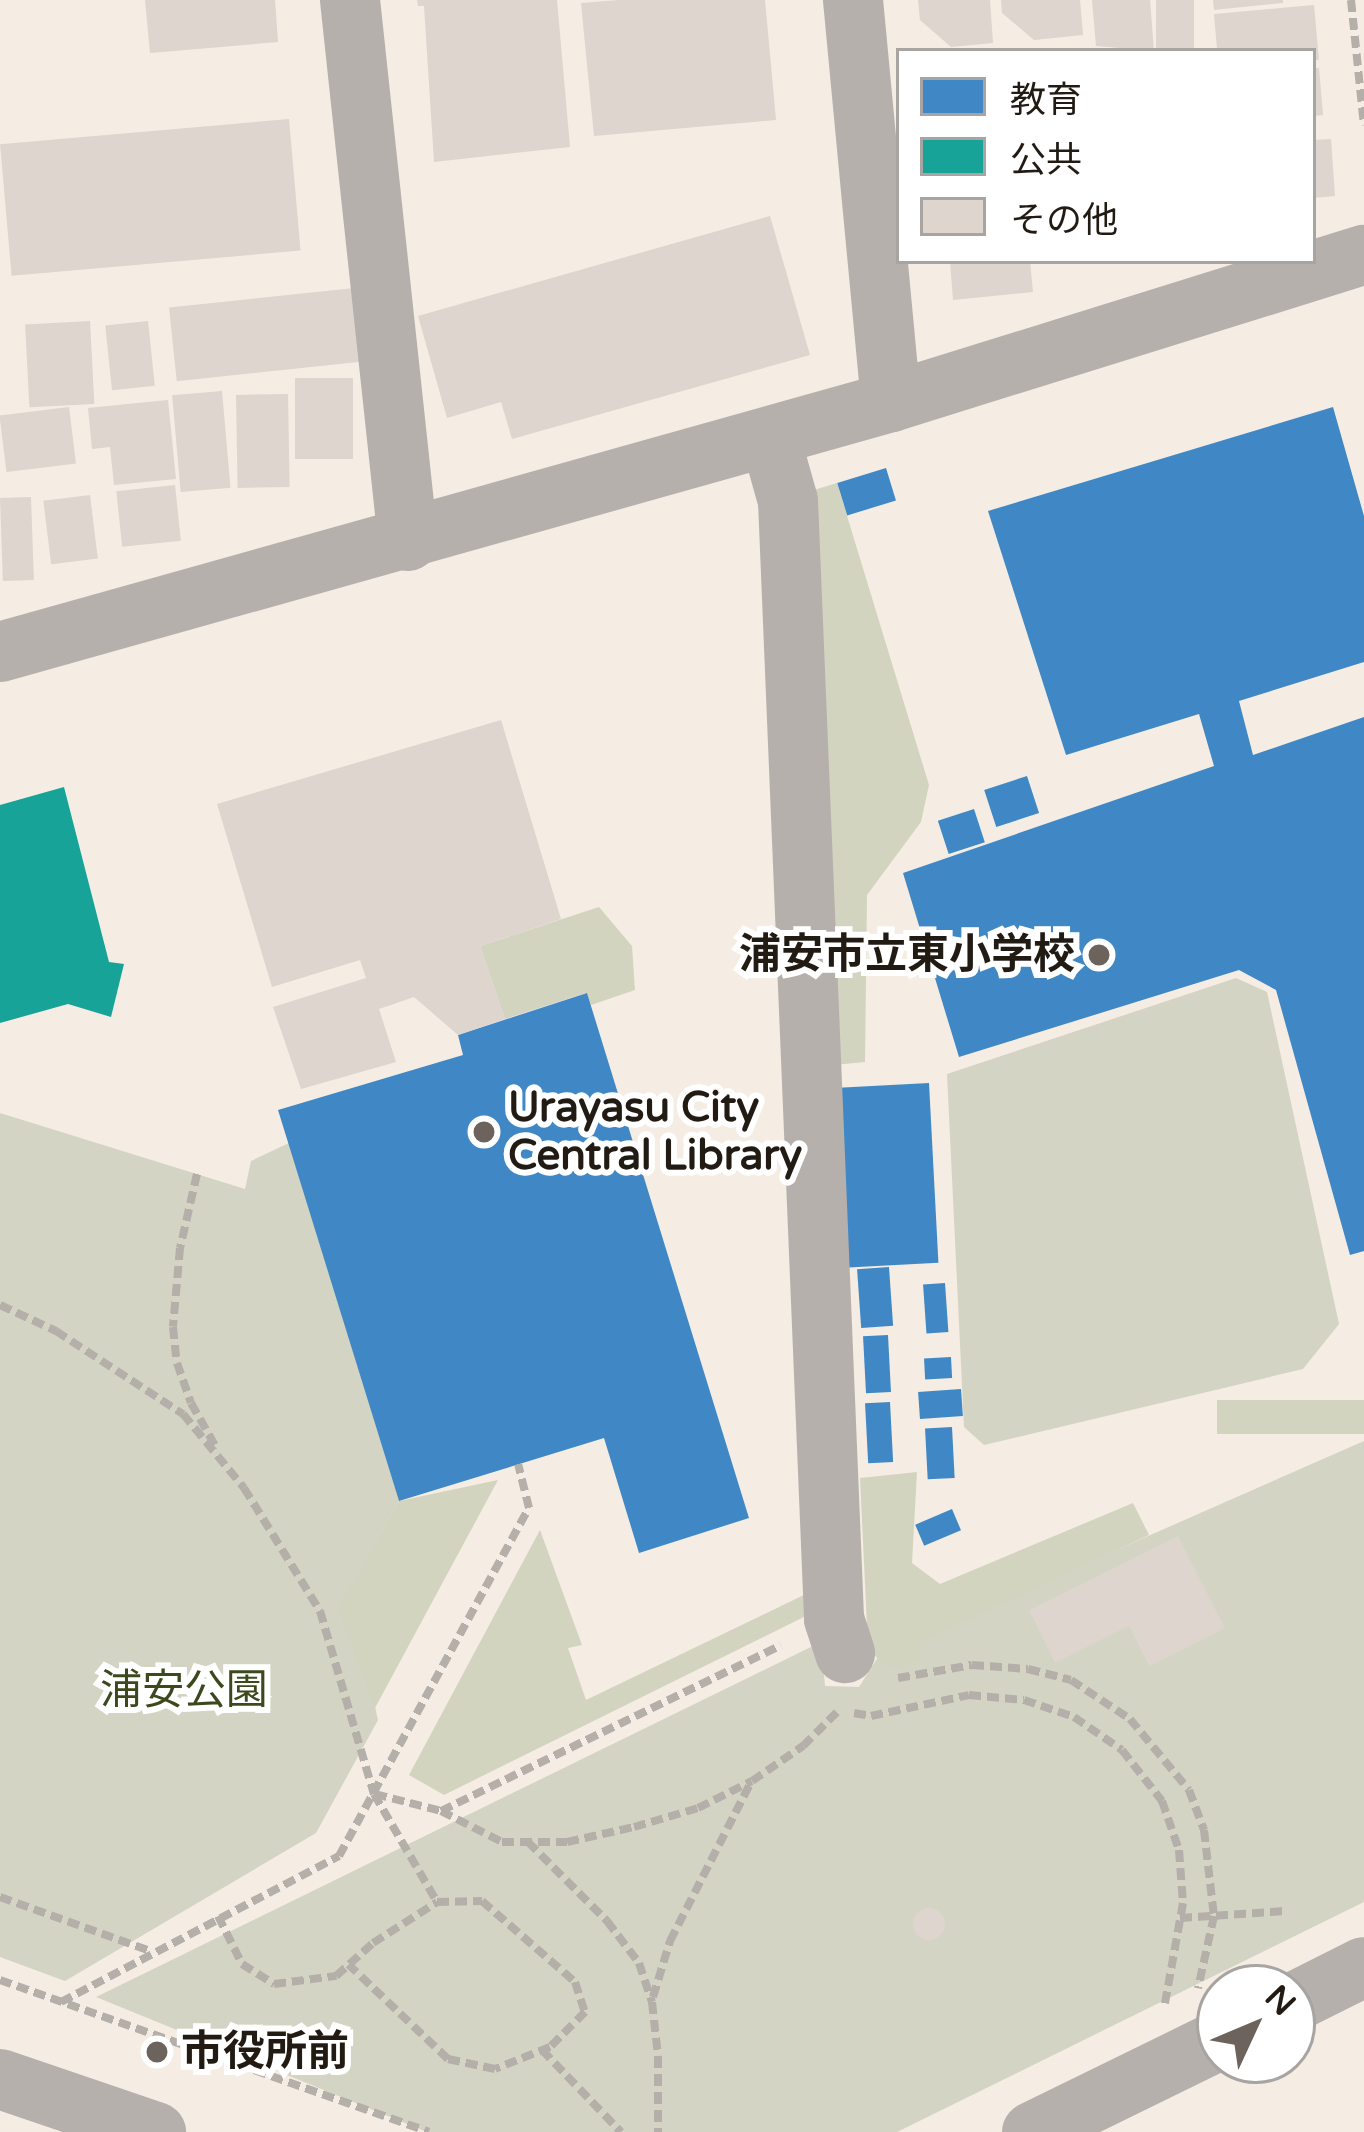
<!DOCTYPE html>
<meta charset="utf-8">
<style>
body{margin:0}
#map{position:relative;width:1364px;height:2132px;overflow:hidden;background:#f5ece3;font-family:"Varela Round","Noto Sans JP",sans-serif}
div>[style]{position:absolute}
.green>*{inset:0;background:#d3d4c4}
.forest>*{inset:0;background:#d2d4c0;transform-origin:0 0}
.schools>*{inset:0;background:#3f88c5;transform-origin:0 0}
.public>*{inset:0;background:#17a398}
.building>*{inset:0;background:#ddd5ce;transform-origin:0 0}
.round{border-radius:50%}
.path>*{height:8px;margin-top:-4px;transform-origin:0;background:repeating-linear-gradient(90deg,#b4afa9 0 12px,transparent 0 18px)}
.minor>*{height:60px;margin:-30px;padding:0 30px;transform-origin:30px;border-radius:30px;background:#b6b0ac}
.dots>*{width:33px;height:33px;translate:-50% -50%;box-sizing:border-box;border:6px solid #fff;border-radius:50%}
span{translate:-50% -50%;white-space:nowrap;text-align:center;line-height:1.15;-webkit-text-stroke:12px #fff;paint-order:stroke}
.poi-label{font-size:42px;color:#221b14;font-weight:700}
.right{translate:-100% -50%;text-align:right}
.left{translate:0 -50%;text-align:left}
.park-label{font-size:42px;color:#3b491c}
.legend{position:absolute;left:896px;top:48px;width:420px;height:216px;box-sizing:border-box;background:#fff;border:3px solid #a7a4a1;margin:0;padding:15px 21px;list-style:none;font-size:36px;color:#221b14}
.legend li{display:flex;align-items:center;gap:24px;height:60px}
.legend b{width:60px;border:3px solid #a7a4a1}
.north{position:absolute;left:1196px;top:1964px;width:120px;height:120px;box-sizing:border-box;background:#fff;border:3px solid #a7a4a1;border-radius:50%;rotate:46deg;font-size:33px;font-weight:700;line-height:48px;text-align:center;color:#221b14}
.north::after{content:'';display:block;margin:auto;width:42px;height:54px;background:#6c645c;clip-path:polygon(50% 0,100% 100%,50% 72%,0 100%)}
</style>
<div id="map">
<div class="green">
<div style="clip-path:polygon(1236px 978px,1267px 992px,1339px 1324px,1303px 1369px,984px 1445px,964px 1427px,947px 1074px)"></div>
<div style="clip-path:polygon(0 1113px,245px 1189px,251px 1161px,289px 1143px,399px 1501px,349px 1591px,378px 1720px,316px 1833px,65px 1981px,0 1957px)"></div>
<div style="clip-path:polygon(1364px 1441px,1364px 1902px,897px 2132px,427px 2132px,96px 1997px,821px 1642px,825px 1686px,859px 1687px,880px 1654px)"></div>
</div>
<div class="forest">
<div style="clip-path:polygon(837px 483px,929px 785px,921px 822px,867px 895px,865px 1062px,834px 1065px,804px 493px)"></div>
<div style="clip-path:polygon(599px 907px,632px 946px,635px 990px,591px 1005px,586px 993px,505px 1019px,480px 946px)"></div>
<div style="left:1364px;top:1400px;width:34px;height:147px;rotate:90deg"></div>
<div style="clip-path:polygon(917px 1472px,912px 1563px,940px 1584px,1133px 1503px,1149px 1535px,917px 1643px,925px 1659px,899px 1668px,882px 1664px,868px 1647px,860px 1478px)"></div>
<div style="clip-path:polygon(498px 1480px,375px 1708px,338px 1609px,399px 1501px)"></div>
<div style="clip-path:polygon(540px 1530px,582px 1645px,568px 1648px,586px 1700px,810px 1592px,818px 1610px,444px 1795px,409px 1775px)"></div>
</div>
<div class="schools">
<div style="clip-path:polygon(1333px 407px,1364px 516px,1364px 662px,1239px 701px,1253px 755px,1364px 717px,1364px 1251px,1350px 1255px,1276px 990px,1239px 970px,959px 1057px,903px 873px,1214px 766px,1199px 714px,1066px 755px,988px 511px)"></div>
<div style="left:886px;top:468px;width:34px;height:51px;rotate:73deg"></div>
<div style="left:1027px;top:776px;width:39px;height:45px;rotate:72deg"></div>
<div style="left:974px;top:809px;width:35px;height:38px;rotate:72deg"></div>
<div style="clip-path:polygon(587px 993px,749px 1518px,639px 1553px,604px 1438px,399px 1501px,278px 1110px,463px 1055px,458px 1035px)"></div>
<div style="left:929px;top:1083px;width:180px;height:95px;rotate:87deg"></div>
<div style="left:889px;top:1267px;width:59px;height:32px;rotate:86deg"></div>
<div style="left:945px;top:1283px;width:49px;height:22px;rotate:86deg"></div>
<div style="left:888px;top:1335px;width:57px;height:25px;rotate:87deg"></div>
<div style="left:951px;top:1357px;width:21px;height:27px;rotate:87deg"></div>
<div style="left:961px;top:1389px;width:27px;height:43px;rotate:86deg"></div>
<div style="left:890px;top:1402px;width:60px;height:25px;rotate:87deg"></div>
<div style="left:952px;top:1427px;width:51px;height:27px;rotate:87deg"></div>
<div style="left:952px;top:1509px;width:23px;height:40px;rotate:67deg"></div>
</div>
<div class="public">
<div style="clip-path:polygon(64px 787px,109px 962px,124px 964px,111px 1017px,68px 1004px,0 1023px,0 805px)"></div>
</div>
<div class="building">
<div style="clip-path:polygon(145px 0,275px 0,278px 42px,150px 53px)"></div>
<div style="clip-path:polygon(417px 0,557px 0,570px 147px,434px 162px,424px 6px,418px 6px)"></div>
<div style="clip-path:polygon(619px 0,765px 0,776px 120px,594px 136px,581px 3px)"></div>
<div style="clip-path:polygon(918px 0,990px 0,993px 43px,951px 47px,920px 20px)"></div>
<div style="clip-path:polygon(1001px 0,1080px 0,1083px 35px,1034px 40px,1002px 13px)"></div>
<div style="clip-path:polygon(1092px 0,1150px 0,1154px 51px,1096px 46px)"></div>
<div style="left:1156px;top:0;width:38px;height:51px"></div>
<div style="clip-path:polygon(1213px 0,1283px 0,1283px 3px,1214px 10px)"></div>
<div style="clip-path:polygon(1314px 5px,1319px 60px,1313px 60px,1313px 51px,1217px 49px,1214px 14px)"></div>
<div style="clip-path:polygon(1313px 68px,1319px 68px,1323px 115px,1313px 116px)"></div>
<div style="left:289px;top:119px;width:132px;height:290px;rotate:85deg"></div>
<div style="clip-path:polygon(1331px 139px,1335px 196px,1313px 198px,1313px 140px)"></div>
<div style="clip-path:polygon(770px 216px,810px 355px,512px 439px,501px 402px,447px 418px,418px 316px)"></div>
<div style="clip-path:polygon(950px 261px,1030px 261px,1033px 292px,953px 300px)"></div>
<div style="left:355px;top:288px;width:74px;height:187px;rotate:84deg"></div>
<div style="left:90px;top:321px;width:83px;height:65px;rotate:87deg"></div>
<div style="left:148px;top:321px;width:65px;height:43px;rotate:84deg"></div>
<div style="left:295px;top:378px;width:58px;height:81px"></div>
<div style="left:222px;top:391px;width:97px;height:50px;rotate:85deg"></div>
<div style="left:288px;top:394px;width:93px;height:52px;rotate:89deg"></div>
<div style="clip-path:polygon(168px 400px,176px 479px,114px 485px,110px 447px,92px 449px,88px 408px)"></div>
<div style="left:69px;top:407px;width:57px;height:70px;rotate:83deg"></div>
<div style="left:175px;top:485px;width:56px;height:59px;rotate:84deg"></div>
<div style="left:90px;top:495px;width:64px;height:47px;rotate:83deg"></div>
<div style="left:31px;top:497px;width:83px;height:31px;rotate:88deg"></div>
<div style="clip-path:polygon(501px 720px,561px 919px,480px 946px,505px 1019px,458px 1035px,414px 997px,379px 1009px,396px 1062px,301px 1089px,273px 1007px,366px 978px,360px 960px,272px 987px,217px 804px)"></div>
<div style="clip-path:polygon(1178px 1536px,1225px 1628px,1149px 1666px,1129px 1626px,1055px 1663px,1029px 1610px)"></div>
<div class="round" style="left:913px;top:1908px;width:32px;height:32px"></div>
</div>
<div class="path">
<div style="left:1351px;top:0;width:126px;rotate:84.1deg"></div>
<div style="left:197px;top:1174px;width:76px;rotate:102.9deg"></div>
<div style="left:180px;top:1248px;width:79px;rotate:95.1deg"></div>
<div style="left:173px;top:1327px;width:36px;rotate:84deg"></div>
<div style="left:177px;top:1363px;width:42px;rotate:70.7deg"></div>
<div style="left:191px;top:1403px;width:53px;rotate:60.5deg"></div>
<div style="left:0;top:1305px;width:62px;rotate:24.9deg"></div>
<div style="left:56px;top:1331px;width:152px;rotate:33.2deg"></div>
<div style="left:183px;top:1414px;width:96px;rotate:50.5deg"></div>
<div style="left:244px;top:1488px;width:145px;rotate:58.3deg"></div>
<div style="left:320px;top:1611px;width:191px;rotate:73.6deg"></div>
<div style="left:374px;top:1794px;width:125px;rotate:59.7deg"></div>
<div style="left:898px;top:1678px;width:75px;rotate:-10deg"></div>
<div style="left:972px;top:1665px;width:56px;rotate:4.1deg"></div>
<div style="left:1028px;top:1669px;width:44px;rotate:14.3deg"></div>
<div style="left:1071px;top:1680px;width:71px;rotate:33.5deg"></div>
<div style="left:1130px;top:1719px;width:92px;rotate:50.3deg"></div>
<div style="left:1189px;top:1790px;width:43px;rotate:69.4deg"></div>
<div style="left:1204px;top:1830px;width:87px;rotate:83.4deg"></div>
<div style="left:1214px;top:1916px;width:74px;rotate:102.5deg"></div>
<div style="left:854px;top:1713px;width:17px;rotate:10deg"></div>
<div style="left:871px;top:1716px;width:100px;rotate:-12.1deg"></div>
<div style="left:969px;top:1695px;width:55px;rotate:5.2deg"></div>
<div style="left:1024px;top:1700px;width:53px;rotate:18.8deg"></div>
<div style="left:1074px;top:1717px;width:58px;rotate:34.5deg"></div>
<div style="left:1122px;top:1750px;width:65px;rotate:51.9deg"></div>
<div style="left:1162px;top:1801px;width:52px;rotate:70.9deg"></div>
<div style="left:1179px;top:1850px;width:53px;rotate:85.7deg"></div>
<div style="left:1183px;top:1903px;width:102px;rotate:100.2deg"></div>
<div style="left:375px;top:1794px;width:68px;rotate:14.4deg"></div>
<div style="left:441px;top:1811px;width:378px;rotate:-26deg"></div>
<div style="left:441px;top:1811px;width:68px;rotate:26.9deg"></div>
<div style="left:502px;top:1842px;width:65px"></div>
<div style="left:567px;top:1842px;width:69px;rotate:-12.6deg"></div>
<div style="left:634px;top:1827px;width:67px;rotate:-16.5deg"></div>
<div style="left:698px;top:1808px;width:60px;rotate:-26.6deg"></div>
<div style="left:752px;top:1781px;width:62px;rotate:-34.5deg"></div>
<div style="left:803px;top:1746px;width:54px;rotate:-45deg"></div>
<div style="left:528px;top:1842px;width:112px;rotate:45deg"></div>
<div style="left:607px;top:1921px;width:53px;rotate:52.7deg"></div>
<div style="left:639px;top:1963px;width:41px;rotate:71.6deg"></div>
<div style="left:652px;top:2002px;width:54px;rotate:83.7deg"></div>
<div style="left:658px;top:2056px;width:76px;rotate:90deg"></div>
<div style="left:0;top:1897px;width:159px;rotate:19.8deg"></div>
<div style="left:218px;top:1916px;width:54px;rotate:63.4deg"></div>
<div style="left:242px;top:1964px;width:38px;rotate:32deg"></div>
<div style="left:274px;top:1984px;width:63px;rotate:-7.4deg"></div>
<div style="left:336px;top:1976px;width:50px;rotate:-41.7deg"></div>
<div style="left:373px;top:1943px;width:76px;rotate:-32.6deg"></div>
<div style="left:437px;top:1902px;width:45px;rotate:-1.3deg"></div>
<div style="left:482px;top:1901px;width:123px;rotate:41.1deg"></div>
<div style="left:575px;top:1982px;width:32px;rotate:72deg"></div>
<div style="left:585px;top:2012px;width:49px;rotate:135deg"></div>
<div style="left:550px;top:2047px;width:59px;rotate:158.2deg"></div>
<div style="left:495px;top:2069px;width:48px;rotate:-168deg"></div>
<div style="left:448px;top:2059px;width:137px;rotate:-136.5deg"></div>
<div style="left:1180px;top:1918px;width:105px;rotate:-3.8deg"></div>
<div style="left:0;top:1980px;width:455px;rotate:19.5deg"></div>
<div style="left:653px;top:1997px;width:59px;rotate:-73.1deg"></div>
<div style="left:670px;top:1941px;width:178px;rotate:-63deg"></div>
<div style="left:61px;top:2002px;width:314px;rotate:-27.7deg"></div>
<div style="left:339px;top:1856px;width:396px;rotate:-61.4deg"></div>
<div style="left:529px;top:1508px;width:45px;rotate:-104deg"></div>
<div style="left:542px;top:2050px;width:114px;rotate:46.1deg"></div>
</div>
<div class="minor">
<div style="left:350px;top:0;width:544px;rotate:83.88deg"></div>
<div style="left:853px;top:0;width:404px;rotate:84.6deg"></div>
<div style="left:770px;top:437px;width:66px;rotate:74.3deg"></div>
<div style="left:788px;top:501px;width:1119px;rotate:87.64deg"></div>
<div style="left:834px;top:1619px;width:36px;rotate:72deg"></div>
<div style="left:0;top:652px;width:925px;rotate:-15.67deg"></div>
<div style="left:891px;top:402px;width:495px;rotate:-17.3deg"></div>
<div style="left:1292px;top:2003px;width:80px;rotate:-26.6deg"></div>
<div style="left:0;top:2079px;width:165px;rotate:18.8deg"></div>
<div style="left:1032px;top:2132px;width:209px;rotate:-26.1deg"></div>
</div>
<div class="dots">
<div style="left:1099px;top:955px;background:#6c645c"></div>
<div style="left:484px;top:1132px;background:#6c645c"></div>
<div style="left:157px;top:2052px;background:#6c645c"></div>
</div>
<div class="poi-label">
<span class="right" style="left:1075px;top:955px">浦安市立東小学校</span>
<span class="left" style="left:508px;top:1132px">Urayasu City<br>Central Library</span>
<span class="left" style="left:181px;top:2052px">市役所前</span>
</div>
<div class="park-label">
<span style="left:184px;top:1691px">浦安公園</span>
</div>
<ul class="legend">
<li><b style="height:33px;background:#3f88c5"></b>教育</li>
<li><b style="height:33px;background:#17a398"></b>公共</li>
<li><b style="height:33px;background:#ddd5ce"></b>その他</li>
</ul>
<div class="north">N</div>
</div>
